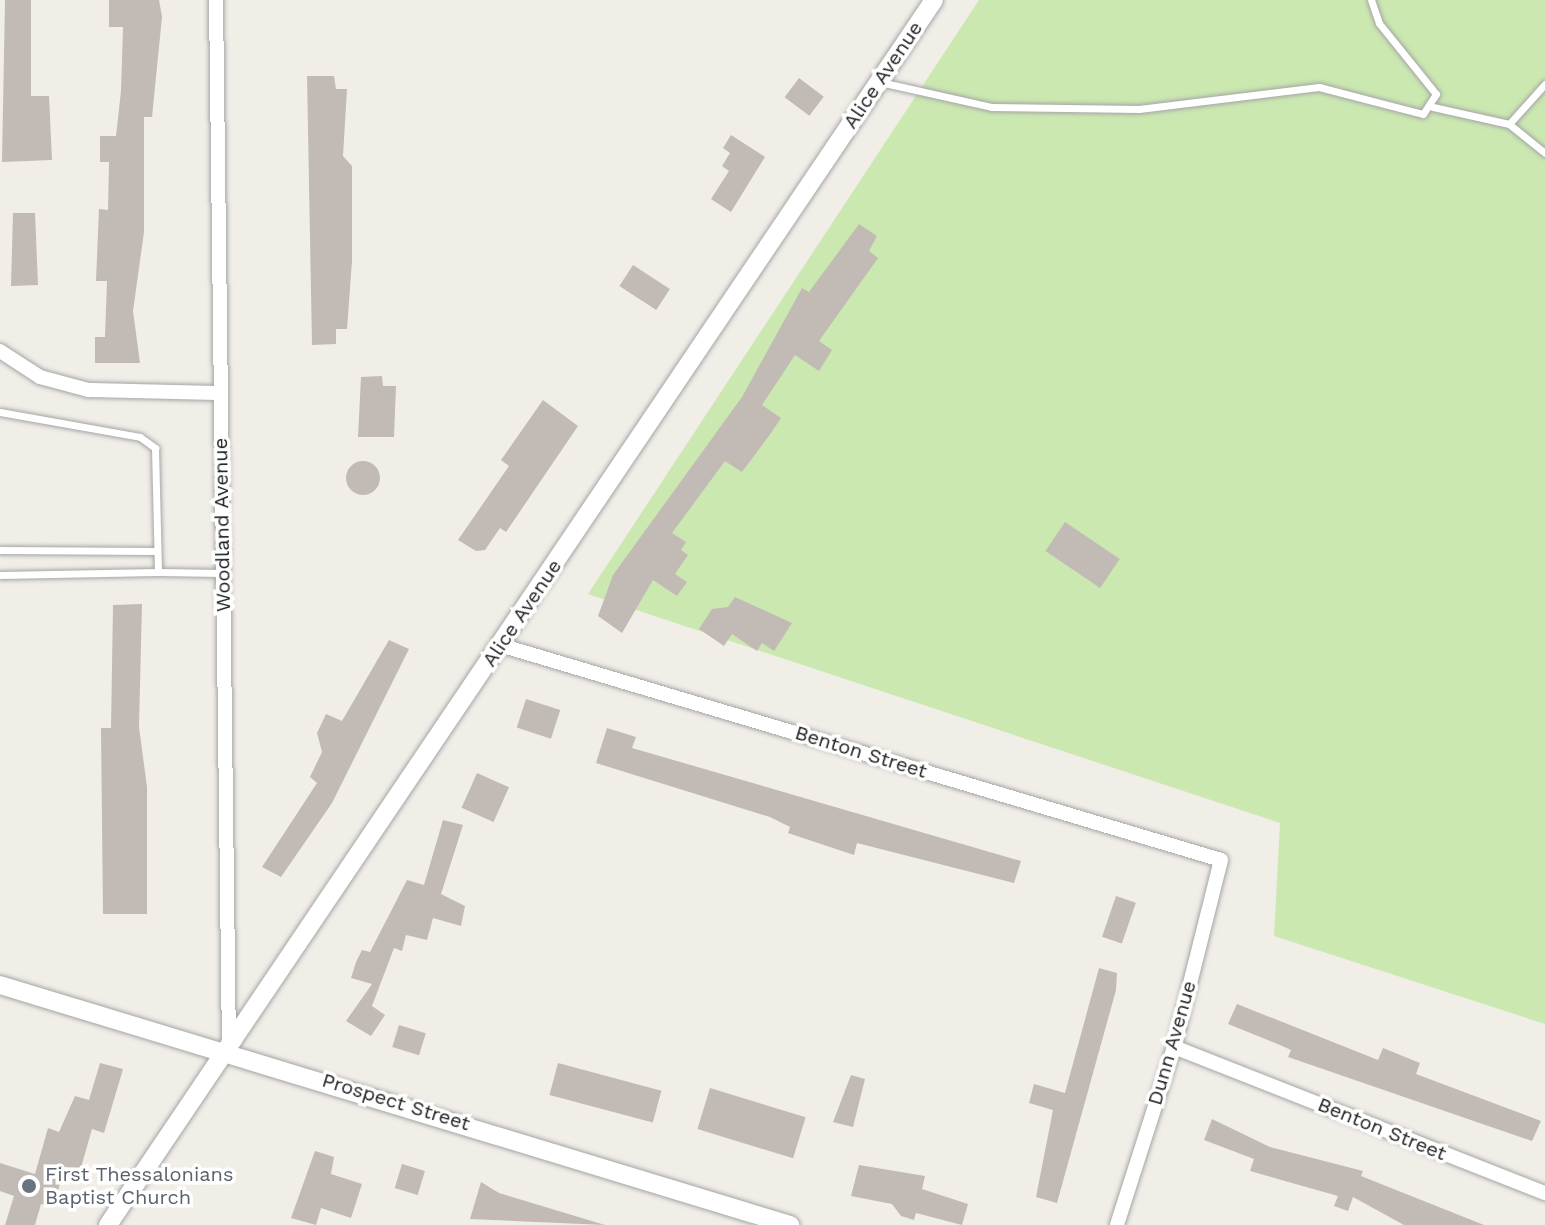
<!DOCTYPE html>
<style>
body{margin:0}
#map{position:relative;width:1545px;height:1225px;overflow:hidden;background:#f1eee8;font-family:"Work Sans",sans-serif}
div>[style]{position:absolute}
.grass>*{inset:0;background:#cbe8b1}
.building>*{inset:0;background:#c1bab5;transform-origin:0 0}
.round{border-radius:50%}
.roads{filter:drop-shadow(0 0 2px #a5a5a5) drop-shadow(0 0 2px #a5a5a5)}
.service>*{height:7px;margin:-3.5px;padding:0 3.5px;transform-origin:3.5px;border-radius:3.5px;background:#fff}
.minor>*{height:14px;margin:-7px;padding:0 7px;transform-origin:7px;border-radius:7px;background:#fff}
.tertiary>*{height:18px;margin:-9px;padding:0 9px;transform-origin:9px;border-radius:9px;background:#fff}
.dots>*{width:22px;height:22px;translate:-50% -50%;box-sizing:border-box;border:4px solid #fff;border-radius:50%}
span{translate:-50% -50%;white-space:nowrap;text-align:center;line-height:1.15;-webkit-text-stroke:7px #fff;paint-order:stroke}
.street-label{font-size:20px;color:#212121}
.worship-label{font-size:20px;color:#5b616d}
.left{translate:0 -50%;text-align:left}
</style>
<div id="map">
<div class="grass">
<div style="clip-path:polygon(979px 0,1545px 0,1545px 1024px,1274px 936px,1280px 823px,588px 594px)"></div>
</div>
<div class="building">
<div style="clip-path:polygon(5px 0,31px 0,31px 96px,49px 96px,52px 160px,2px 162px)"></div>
<div style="clip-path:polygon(109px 0,159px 0,162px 17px,152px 117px,144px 117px,144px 232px,133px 311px,140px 363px,95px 363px,95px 337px,105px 337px,107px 281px,96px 281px,99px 209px,108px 210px,109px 162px,100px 162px,100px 136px,116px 136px,121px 91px,123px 27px,109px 27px)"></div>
<div style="clip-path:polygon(307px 76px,334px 76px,336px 89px,347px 89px,343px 156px,352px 166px,352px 261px,347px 329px,336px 329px,336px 344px,312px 345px)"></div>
<div style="left:799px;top:78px;width:31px;height:24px;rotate:37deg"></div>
<div style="clip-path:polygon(731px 135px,765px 157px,731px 212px,711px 199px,729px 171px,722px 166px,730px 153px,723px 148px)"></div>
<div style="clip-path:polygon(13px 213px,35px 213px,38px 285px,11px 286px)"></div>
<div style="clip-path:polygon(859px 224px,877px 236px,869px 251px,878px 258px,819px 341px,832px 350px,819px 371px,795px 355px,762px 405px,781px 418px,771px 433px,742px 472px,725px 461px,672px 533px,686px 542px,681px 550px,688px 555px,675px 574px,687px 582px,677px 596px,653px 580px,622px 633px,598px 616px,613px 575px,742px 397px,802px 288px,809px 292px)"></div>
<div style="left:633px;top:265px;width:44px;height:25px;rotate:33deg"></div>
<div style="clip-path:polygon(382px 376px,383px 386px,396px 386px,394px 437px,358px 437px,361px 377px)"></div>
<div style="clip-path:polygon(543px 400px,578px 426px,506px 532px,500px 528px,485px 550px,476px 551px,458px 540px,509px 466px,501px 460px)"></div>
<div class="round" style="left:346px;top:461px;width:34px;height:34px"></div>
<div style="left:1065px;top:522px;width:66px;height:35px;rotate:34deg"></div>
<div style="clip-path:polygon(735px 597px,792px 623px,774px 651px,762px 643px,757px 651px,732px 634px,724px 646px,699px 629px,712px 609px,728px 607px)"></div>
<div style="clip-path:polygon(142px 604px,139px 727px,147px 787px,147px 914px,103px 914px,101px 728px,111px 728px,113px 605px)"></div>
<div style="clip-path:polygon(389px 640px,409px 649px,332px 803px,281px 877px,262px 867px,317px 783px,310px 777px,322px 752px,317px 733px,326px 714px,342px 721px)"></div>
<div style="left:526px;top:699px;width:36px;height:30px;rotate:18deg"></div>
<div style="clip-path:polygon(607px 728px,636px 737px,632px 748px,1021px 861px,1014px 883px,857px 843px,854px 855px,788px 833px,790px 827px,770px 817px,596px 763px)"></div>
<div style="left:477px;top:773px;width:35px;height:38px;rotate:24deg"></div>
<div style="clip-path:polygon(443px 820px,463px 825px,441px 894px,465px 906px,461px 926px,433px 918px,427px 940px,406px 935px,402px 951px,394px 948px,372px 1006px,385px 1015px,371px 1036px,346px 1021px,372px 984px,351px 978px,356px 962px,362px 950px,370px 952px,407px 880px,424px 885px)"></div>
<div style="left:1116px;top:896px;width:21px;height:43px;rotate:19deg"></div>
<div style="clip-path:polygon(1099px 968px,1117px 973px,1116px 990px,1057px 1203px,1036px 1197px,1053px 1110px,1029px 1103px,1034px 1084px,1065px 1093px)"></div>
<div style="clip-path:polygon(1237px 1004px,1378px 1060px,1383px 1048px,1420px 1063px,1416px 1074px,1541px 1121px,1532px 1141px,1288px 1057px,1291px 1050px,1280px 1045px,1228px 1024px)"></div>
<div style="left:399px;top:1025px;width:28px;height:23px;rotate:17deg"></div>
<div style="clip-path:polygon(100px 1063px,123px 1069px,104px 1133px,92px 1129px,80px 1171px,65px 1167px,53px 1207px,41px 1204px,35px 1225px,5px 1225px,14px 1196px,0 1191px,0 1163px,35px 1174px,48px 1128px,59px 1132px,75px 1096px,89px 1100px)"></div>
<div style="left:558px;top:1063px;width:107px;height:33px;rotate:15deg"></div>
<div style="clip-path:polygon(851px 1075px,865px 1079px,853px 1127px,833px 1122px)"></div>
<div style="left:710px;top:1088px;width:100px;height:43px;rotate:17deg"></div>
<div style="clip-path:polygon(1212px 1119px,1270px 1147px,1363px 1171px,1361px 1176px,1484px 1225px,1404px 1225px,1353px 1197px,1348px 1211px,1334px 1206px,1338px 1196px,1250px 1171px,1254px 1159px,1204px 1140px)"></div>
<div style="clip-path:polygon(315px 1151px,334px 1157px,331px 1174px,362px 1184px,351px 1218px,321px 1208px,316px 1225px,291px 1218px)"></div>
<div style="left:402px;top:1164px;width:24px;height:25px;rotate:17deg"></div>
<div style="clip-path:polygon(859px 1165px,925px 1176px,922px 1189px,968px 1204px,962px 1225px,916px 1213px,914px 1220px,901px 1216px,892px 1204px,851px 1196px)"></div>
<div style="clip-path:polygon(481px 1182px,499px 1193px,605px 1225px,470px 1219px)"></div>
</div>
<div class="roads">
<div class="service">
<div style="left:880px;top:82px;width:115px;rotate:12.6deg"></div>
<div style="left:992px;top:107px;width:147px;rotate:0.8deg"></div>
<div style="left:1139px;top:109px;width:181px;rotate:-7deg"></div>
<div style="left:1319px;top:87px;width:107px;rotate:14.6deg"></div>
<div style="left:1423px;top:114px;width:24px;rotate:-57deg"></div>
<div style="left:1436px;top:94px;width:91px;rotate:-128.8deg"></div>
<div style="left:1379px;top:23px;width:24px;rotate:-109deg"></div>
<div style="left:1433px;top:107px;width:78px;rotate:12.6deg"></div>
<div style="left:1509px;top:124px;width:46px;rotate:38.9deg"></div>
<div style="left:1509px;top:124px;width:54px;rotate:-48deg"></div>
<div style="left:0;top:412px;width:142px;rotate:10.1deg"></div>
<div style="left:140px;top:437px;width:19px;rotate:36deg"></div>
<div style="left:155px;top:448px;width:124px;rotate:88.6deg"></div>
<div style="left:158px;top:572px;width:158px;rotate:178.9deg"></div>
<div style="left:0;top:550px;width:156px;rotate:0.4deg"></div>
<div style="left:158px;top:572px;width:64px;rotate:0.9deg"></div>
</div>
<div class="minor">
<div style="left:216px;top:0;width:1049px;rotate:89.29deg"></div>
<div style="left:0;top:351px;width:48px;rotate:33deg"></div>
<div style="left:40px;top:377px;width:50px;rotate:15.2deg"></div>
<div style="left:88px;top:390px;width:132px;rotate:1.3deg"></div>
<div style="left:500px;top:645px;width:752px;rotate:16.6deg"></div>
<div style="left:1221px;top:860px;width:193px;rotate:104.1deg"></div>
<div style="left:1174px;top:1047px;width:187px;rotate:107.8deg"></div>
<div style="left:1174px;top:1047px;width:399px;rotate:21.5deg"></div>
</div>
<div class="tertiary">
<div style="left:0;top:985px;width:826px;rotate:16.9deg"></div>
<div style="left:108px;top:1225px;width:1477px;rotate:-56.01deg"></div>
</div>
</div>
<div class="dots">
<div style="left:29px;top:1186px;background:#6b7280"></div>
</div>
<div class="street-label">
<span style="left:883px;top:75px;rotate:-56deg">Alice Avenue</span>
<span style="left:222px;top:525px;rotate:-91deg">Woodland Avenue</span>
<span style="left:522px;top:613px;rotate:-56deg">Alice Avenue</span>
<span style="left:861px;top:752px;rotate:17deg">Benton Street</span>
<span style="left:1172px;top:1043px;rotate:-74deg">Dunn Avenue</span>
<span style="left:396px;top:1102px;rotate:17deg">Prospect Street</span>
<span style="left:1382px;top:1129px;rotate:22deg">Benton Street</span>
</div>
<div class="worship-label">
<span class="left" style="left:45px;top:1186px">First Thessalonians<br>Baptist Church</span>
</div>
</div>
